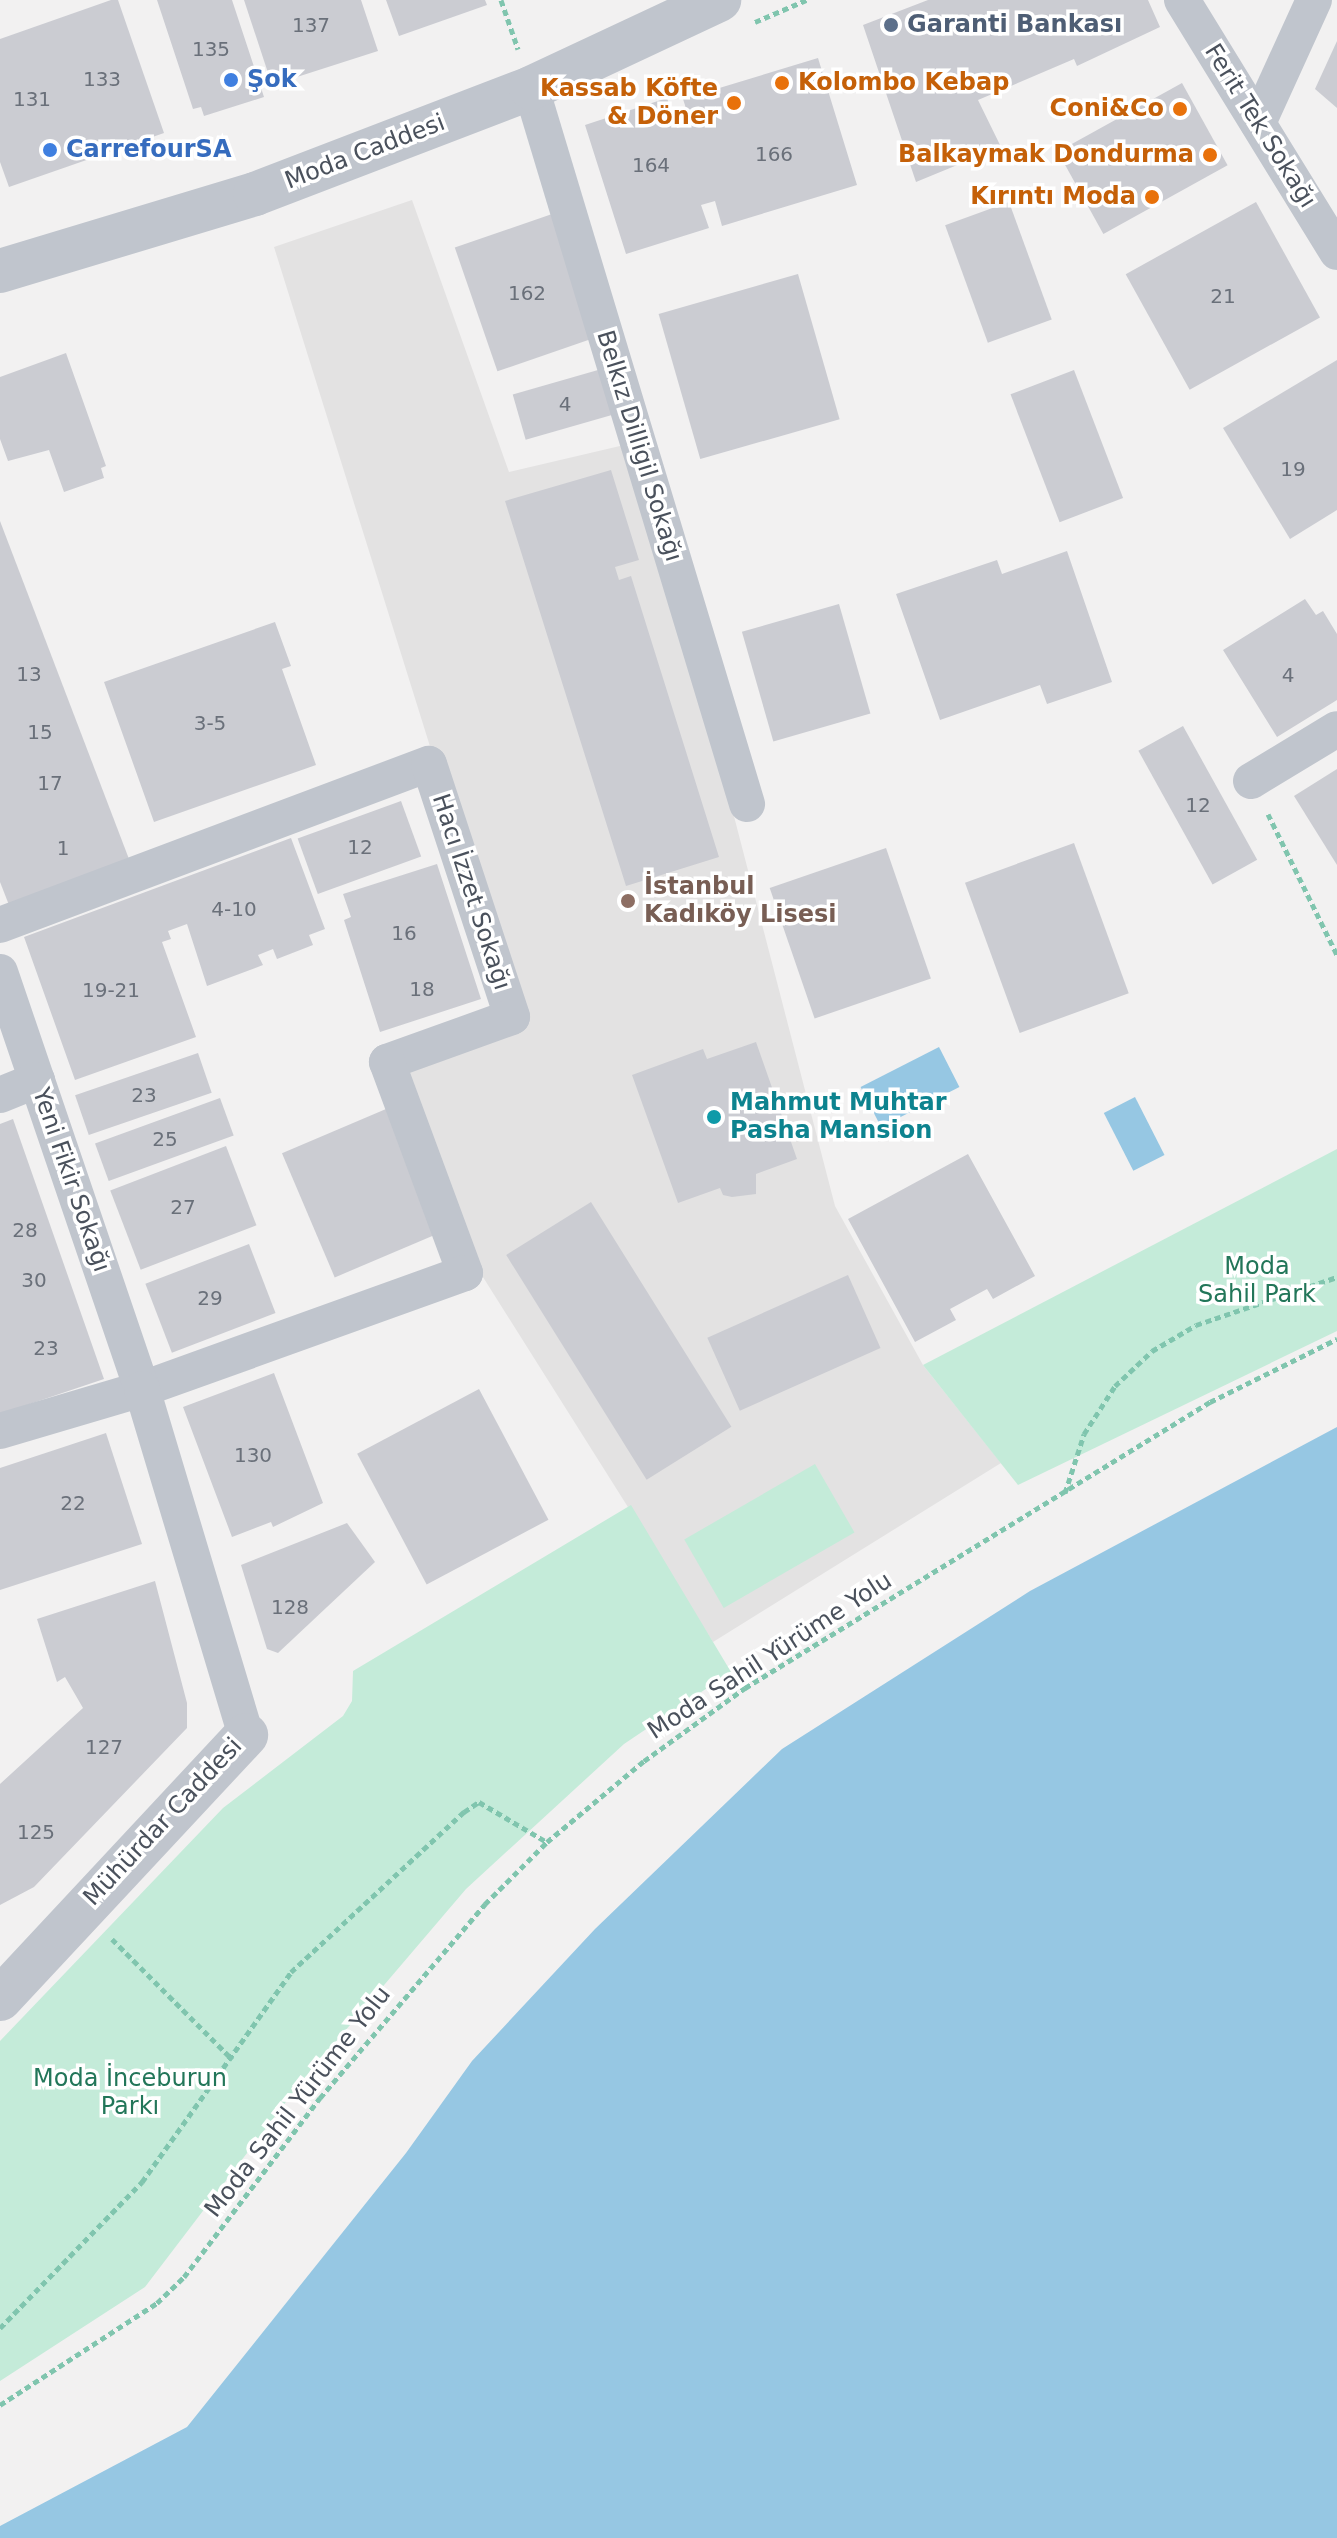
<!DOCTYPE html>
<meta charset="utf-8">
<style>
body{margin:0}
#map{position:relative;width:1337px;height:2538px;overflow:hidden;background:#f2f1f1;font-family:"DejaVu Sans",sans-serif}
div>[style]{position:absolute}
.education>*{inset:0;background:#e3e2e2}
.green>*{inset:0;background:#c4ebd9;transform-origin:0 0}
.water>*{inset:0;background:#96c7e3;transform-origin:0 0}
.building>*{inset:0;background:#cbccd2;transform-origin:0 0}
.path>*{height:5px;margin-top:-2.5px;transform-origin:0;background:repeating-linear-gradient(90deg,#80c5ae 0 6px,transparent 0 10px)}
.minor>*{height:36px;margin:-18px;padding:0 18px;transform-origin:18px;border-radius:18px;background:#c0c5cd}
.tertiary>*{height:44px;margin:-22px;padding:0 22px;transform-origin:22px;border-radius:22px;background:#c0c5cd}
.dots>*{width:22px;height:22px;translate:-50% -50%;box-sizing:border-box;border:4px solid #fff;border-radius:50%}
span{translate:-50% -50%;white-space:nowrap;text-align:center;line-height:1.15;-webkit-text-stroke:7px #fff;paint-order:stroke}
.number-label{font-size:20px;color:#6a707a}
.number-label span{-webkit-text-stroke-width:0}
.service-label{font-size:24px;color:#4e5e75;font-weight:700}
.left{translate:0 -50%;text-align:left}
.shop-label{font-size:24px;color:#366cbe;font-weight:700}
.food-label{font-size:24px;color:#c56008;font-weight:700}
.right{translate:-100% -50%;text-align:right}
.street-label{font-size:24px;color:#4a515c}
.education-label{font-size:24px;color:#785e54;font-weight:700}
.culture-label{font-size:24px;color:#0d838f;font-weight:700}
.park-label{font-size:24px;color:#227659}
</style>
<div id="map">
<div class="education">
<div style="clip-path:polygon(412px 200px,509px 472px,637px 442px,835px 1206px,923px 1365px,1001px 1463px,713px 1642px,476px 1266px,402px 1069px,518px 1028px,274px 247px)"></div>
</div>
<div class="green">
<div style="clip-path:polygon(1337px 1149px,1337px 1331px,1018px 1485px,923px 1365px)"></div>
<div style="left:815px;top:1464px;width:79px;height:151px;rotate:60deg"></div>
<div style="clip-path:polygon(631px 1505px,731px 1672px,624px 1744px,466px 1889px,298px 2086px,145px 2287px,0 2381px,0 2041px,223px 1808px,343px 1716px,352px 1701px,353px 1671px)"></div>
</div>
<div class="water">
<div style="left:939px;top:1047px;width:45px;height:88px;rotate:63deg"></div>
<div style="left:1135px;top:1097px;width:65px;height:35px;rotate:63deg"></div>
<div style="clip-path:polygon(1337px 1427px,1337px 2538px,0 2538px,0 2526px,187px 2427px,406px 2153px,472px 2061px,595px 1929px,782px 1749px,1030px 1591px)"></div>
</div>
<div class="building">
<div style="clip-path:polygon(111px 0,118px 0,164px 133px,9px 187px,0 162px,0 39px)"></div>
<div style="clip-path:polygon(157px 0,232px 0,264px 97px,204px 116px,201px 107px,193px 109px)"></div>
<div style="clip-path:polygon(244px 0,361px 0,378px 51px,272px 85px)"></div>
<div style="clip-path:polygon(386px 0,485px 0,487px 5px,399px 36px)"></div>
<div style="clip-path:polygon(928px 0,1148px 0,1160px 27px,1077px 66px,1074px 59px,978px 100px,1001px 147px,916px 182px,863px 25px)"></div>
<div style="clip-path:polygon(1337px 41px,1337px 108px,1315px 89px)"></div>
<div style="clip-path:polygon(818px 58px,857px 185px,722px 226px,715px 201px,701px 205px,709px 228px,626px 254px,585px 125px,667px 98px,677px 128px,691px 124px,683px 99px)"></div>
<div style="left:1182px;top:83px;width:94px;height:142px;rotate:61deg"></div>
<div style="left:1009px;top:202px;width:125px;height:68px;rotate:70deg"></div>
<div style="left:1256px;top:202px;width:132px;height:149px;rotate:61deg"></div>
<div style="left:555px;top:213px;width:131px;height:106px;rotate:71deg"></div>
<div style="left:798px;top:274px;width:151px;height:145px;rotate:74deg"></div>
<div style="clip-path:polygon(66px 353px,106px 466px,101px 468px,104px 478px,64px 492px,49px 450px,8px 461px,0 439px,0 377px)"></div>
<div style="clip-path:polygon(1337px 360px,1337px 510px,1290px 539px,1223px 428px)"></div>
<div style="left:605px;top:368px;width:47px;height:96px;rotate:74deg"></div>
<div style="left:1074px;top:370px;width:137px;height:68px;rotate:69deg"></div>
<div style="clip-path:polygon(611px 470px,639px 560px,615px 567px,619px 580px,631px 576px,719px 857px,626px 886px,505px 501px)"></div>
<div style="clip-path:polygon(0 521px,129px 859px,9px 905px,0 882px)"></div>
<div style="clip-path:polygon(1067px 551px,1112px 682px,1047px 704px,1040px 685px,940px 720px,896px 594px,997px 560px,1002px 574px)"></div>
<div style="clip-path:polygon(1305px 599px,1316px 615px,1323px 611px,1337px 634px,1337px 700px,1277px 737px,1223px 650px)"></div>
<div style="left:839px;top:604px;width:114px;height:101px;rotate:74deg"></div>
<div style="clip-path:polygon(275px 622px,291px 666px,282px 669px,316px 765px,154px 822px,104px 682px)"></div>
<div style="left:1183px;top:726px;width:153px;height:51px;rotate:61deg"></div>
<div style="clip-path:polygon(1337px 769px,1337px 865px,1294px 796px)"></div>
<div style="left:401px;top:801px;width:59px;height:110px;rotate:70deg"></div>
<div style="clip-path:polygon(291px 838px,325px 929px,309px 935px,313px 945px,277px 959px,273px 949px,258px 955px,263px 965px,207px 986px,187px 924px,168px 931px,171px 939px,162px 942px,196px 1037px,75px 1080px,24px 937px)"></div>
<div style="left:1074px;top:843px;width:160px;height:116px;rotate:70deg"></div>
<div style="left:886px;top:848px;width:138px;height:123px;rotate:71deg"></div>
<div style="clip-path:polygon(437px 864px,481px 999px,380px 1032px,344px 920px,351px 917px,343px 894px)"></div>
<div style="clip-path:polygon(756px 1042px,797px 1159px,756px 1174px,756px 1194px,732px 1197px,723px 1195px,720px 1188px,678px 1203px,632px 1075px,703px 1049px,707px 1059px)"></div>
<div style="left:198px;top:1053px;width:42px;height:130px;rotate:71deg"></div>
<div style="left:220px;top:1098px;width:40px;height:133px;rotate:70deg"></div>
<div style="left:386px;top:1109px;width:135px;height:113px;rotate:67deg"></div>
<div style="clip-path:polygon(13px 1119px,104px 1379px,0 1414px,0 1124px)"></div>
<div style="left:226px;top:1146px;width:85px;height:124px;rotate:69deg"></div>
<div style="clip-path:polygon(968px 1154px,1035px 1276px,993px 1299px,987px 1289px,950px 1309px,956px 1320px,915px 1342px,848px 1219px)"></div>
<div style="left:591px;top:1202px;width:265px;height:100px;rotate:58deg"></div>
<div style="left:249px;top:1244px;width:74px;height:111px;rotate:69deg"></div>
<div style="left:848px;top:1275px;width:80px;height:154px;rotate:66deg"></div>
<div style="clip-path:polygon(274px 1373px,323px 1503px,273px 1527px,271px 1522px,232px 1537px,183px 1407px)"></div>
<div style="left:479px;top:1389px;width:148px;height:138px;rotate:62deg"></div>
<div style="clip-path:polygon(106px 1433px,142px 1544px,0 1590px,0 1468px)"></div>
<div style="clip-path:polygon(347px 1523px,375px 1562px,278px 1653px,267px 1649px,241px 1565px)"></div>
<div style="clip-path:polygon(155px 1581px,187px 1703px,187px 1728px,34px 1887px,0 1905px,0 1784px,83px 1708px,65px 1677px,57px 1682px,37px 1619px)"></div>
</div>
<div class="path">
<div style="left:501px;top:0;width:52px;rotate:70.9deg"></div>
<div style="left:755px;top:22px;width:56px;rotate:-23.3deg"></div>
<div style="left:1268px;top:814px;width:157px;rotate:63.9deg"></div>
<div style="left:1065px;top:1493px;width:62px;rotate:-72.1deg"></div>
<div style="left:1084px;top:1434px;width:57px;rotate:-57.1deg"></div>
<div style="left:1115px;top:1386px;width:51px;rotate:-43.4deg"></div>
<div style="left:1152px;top:1351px;width:51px;rotate:-30.6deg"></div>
<div style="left:1196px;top:1325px;width:149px;rotate:-18.8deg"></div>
<div style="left:112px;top:1939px;width:170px;rotate:45deg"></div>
<div style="left:0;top:2328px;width:204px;rotate:-45.8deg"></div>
<div style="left:142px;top:2182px;width:257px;rotate:-54.6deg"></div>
<div style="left:291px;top:1972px;width:236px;rotate:-42.8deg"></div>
<div style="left:464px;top:1812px;width:18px;rotate:-34deg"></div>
<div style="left:479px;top:1802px;width:79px;rotate:30.5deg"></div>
<div style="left:0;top:2405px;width:187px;rotate:-33deg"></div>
<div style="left:157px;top:2303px;width:37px;rotate:-44deg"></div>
<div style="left:184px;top:2277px;width:225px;rotate:-52.8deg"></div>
<div style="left:320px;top:2098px;width:255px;rotate:-49.6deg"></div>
<div style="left:485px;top:1904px;width:88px;rotate:-45deg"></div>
<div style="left:547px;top:1842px;width:126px;rotate:-39.9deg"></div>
<div style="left:644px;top:1761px;width:125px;rotate:-35.9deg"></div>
<div style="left:745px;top:1688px;width:546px;rotate:-31.59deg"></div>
<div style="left:1210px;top:1402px;width:142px;rotate:-26.4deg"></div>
</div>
<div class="minor">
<div style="left:1182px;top:0;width:296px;rotate:58.4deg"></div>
<div style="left:531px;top:88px;width:748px;rotate:73.21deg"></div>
<div style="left:1258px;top:123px;width:135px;rotate:-65.5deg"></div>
<div style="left:1251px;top:781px;width:100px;rotate:-31.2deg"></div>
<div style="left:0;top:925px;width:458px;rotate:-20.6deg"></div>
<div style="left:429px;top:764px;width:266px;rotate:71.8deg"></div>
<div style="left:512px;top:1017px;width:133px;rotate:160.2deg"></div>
<div style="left:387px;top:1062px;width:225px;rotate:69.7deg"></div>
<div style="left:465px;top:1273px;width:343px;rotate:160.2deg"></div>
<div style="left:142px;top:1389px;width:148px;rotate:163.5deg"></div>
<div style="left:0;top:972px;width:441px;rotate:71.2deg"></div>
<div style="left:142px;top:1389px;width:361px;rotate:73.3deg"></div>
<div style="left:0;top:1095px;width:40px;rotate:-22deg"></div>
</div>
<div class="tertiary">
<div style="left:0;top:271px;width:266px;rotate:-16.8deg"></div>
<div style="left:255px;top:194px;width:296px;rotate:-21deg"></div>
<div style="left:531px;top:88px;width:208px;rotate:-25.1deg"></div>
<div style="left:0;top:1999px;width:361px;rotate:-47deg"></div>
</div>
<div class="dots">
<div style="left:891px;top:25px;background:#5c6f8a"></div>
<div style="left:231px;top:80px;background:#3f7fe0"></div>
<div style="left:782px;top:83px;background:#e8710a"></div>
<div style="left:734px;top:103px;background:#e8710a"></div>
<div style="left:1180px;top:109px;background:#e8710a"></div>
<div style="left:50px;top:150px;background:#3f7fe0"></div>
<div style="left:1210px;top:155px;background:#e8710a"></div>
<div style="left:1152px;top:197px;background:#e8710a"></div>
<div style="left:628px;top:901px;background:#8d6e63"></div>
<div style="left:714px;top:1117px;background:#0f9aa8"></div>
</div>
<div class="number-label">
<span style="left:311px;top:25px">137</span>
<span style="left:211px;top:49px">135</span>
<span style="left:102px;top:79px">133</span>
<span style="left:32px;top:99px">131</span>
<span style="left:774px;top:154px">166</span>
<span style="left:651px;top:165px">164</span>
<span style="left:527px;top:293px">162</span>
<span style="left:1223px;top:296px">21</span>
<span style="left:565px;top:404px">4</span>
<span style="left:1293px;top:469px">19</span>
<span style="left:29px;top:674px">13</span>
<span style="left:1288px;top:675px">4</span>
<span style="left:210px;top:723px">3-5</span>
<span style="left:40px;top:732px">15</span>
<span style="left:50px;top:783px">17</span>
<span style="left:1198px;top:805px">12</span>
<span style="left:360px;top:847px">12</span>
<span style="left:63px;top:848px">1</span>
<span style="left:234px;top:909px">4-10</span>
<span style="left:404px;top:933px">16</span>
<span style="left:422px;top:989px">18</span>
<span style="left:111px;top:990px">19-21</span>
<span style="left:144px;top:1095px">23</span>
<span style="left:165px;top:1139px">25</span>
<span style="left:183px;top:1207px">27</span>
<span style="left:25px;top:1230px">28</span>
<span style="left:34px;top:1280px">30</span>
<span style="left:210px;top:1298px">29</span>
<span style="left:46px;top:1348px">23</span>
<span style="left:253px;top:1455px">130</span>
<span style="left:73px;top:1503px">22</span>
<span style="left:290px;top:1607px">128</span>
<span style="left:104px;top:1747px">127</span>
<span style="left:36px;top:1832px">125</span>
</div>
<div class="service-label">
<span class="left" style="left:907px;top:25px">Garanti Bankası</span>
</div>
<div class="shop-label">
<span class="left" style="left:247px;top:80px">Şok</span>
<span class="left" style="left:66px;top:150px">CarrefourSA</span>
</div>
<div class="food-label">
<span class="left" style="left:798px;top:83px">Kolombo Kebap</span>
<span class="right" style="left:718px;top:103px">Kassab Köfte<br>&amp; Döner</span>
<span class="right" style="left:1164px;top:109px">Coni&amp;Co</span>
<span class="right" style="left:1194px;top:155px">Balkaymak Dondurma</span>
<span class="right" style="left:1136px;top:197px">Kırıntı Moda</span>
</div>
<div class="street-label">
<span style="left:1260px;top:126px;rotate:58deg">Ferit Tek Sokağı</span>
<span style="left:365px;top:152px;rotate:-21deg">Moda Caddesi</span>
<span style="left:639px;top:446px;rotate:73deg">Belkız Dilligil Sokağı</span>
<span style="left:471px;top:892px;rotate:72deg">Hacı İzzet Sokağı</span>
<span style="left:71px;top:1180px;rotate:71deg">Yeni Fikir Sokağı</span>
<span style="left:770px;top:1656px;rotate:-33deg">Moda Sahil Yürüme Yolu</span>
<span style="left:163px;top:1822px;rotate:-47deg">Mühürdar Caddesi</span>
<span style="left:298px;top:2102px;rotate:-52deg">Moda Sahil Yürüme Yolu</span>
</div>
<div class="education-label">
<span class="left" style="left:644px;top:901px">İstanbul<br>Kadıköy Lisesi</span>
</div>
<div class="culture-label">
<span class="left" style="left:730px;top:1117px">Mahmut Muhtar<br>Pasha Mansion</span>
</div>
<div class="park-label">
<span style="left:1257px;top:1281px">Moda<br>Sahil Park</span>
<span style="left:130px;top:2093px">Moda İnceburun<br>Parkı</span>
</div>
</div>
